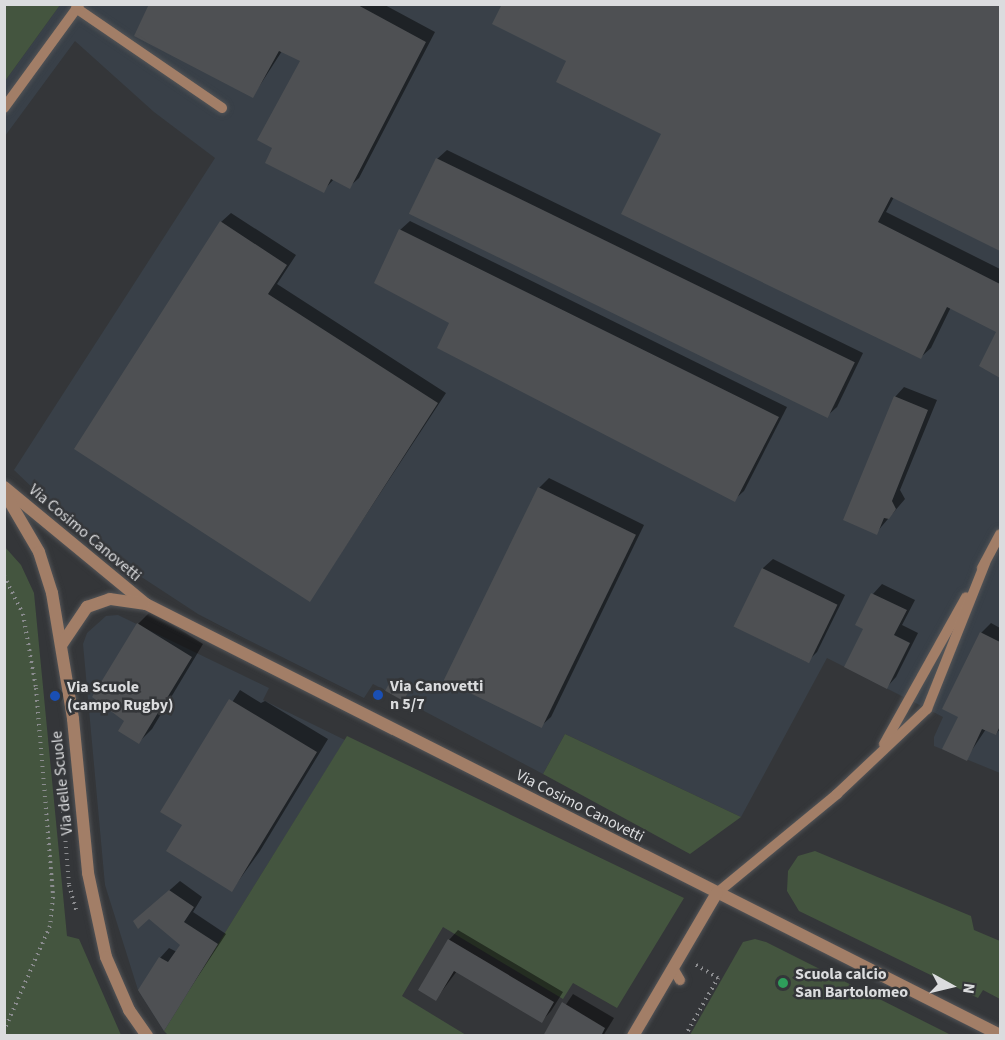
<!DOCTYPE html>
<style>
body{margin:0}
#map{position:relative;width:1005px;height:1040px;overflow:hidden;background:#343639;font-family:"Source Sans 3",sans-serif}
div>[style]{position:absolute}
.built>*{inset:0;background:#394048}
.green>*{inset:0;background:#44553f}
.shadow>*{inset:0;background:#0007}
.building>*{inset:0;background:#4e5053;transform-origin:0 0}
.path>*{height:4px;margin-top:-2px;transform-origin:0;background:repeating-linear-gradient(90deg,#8b8c8f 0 1.5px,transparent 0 6px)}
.roads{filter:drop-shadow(0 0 2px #525457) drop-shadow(0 0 2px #525457)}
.service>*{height:10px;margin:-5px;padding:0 5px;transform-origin:5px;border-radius:5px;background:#a27e67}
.minor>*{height:12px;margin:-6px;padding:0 6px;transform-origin:6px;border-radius:6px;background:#a27e67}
.dots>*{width:16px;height:16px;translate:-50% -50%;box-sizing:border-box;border:3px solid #343639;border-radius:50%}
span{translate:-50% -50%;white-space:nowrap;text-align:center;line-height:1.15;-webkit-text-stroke:5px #343639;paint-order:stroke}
.street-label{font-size:16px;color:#dbdcde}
.poi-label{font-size:16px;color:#dbdcde;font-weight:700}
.left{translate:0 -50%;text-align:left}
.frame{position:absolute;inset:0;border:6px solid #dbdcde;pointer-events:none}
.north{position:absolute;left:921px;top:956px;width:60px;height:60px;-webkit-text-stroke:4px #343639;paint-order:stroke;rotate:98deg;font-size:16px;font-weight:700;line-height:24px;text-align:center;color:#dbdcde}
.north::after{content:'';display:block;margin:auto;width:21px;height:27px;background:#dbdcde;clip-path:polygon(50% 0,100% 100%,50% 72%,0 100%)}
</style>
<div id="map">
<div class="built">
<div style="clip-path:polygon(60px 5px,1000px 5px,1000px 773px,934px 746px,934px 737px,943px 717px,827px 658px,741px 817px,565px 734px,543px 774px,373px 684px,364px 698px,244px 638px,198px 614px,91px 544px,14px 470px,215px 158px,154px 112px,75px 41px,5px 136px,5px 81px)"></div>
<div style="clip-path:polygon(118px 615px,269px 688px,263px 700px,345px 740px,164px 1031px,138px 990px,105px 885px,83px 644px,87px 633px,106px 616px)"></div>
</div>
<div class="green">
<div style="clip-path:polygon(5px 4px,60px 5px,5px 81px,4px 5px)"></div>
<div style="clip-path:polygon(4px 546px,21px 565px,34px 593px,67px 936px,79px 939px,121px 1035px,5px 1035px)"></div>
<div style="clip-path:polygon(565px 734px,741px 817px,690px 854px,543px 774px)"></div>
<div style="clip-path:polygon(347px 736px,684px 898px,617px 1008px,573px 983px,563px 999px,443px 927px,402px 996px,466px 1035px,169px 1036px,164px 1031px)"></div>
<div style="clip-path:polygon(815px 851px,971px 916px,974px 930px,1000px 941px,1000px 999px,983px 990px,978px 998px,799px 911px,787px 891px,788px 871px,798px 856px)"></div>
<div style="clip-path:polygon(755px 939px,766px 942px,951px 1035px,690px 1035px,743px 942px)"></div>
</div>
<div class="shadow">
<div style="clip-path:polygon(151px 4px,383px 4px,435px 32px,359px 178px,349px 187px,334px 179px,323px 191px,274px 148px,302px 61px,282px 51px,253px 96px)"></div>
<div style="clip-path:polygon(503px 4px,1000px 4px,1000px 250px,894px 197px,886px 212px,1000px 269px,1000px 376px,981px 365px,998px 331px,951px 307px,931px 348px,921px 357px,663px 133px,568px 61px)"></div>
<div style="clip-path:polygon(447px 150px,863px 353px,837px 407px,827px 416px,437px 159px)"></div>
<div style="clip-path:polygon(231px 213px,296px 255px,277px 284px,446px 393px,310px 600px,221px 222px)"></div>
<div style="clip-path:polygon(410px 221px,787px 407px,744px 491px,734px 500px,400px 230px)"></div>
<div style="clip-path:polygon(904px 387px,937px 400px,900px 490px,905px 499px,876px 533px,895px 397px)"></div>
<div style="clip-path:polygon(549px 478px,644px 525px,551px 717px,541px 726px,539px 488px)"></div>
<div style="clip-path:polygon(773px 559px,845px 595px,817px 652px,807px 662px,735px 626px,763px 568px)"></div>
<div style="clip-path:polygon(882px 584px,915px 600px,902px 625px,918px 633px,896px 677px,887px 687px,865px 628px,873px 594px)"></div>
<div style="clip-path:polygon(151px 611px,203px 644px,152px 729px,139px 742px,126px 720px,138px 624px)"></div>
<div style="clip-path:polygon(991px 623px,1000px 628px,1000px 729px,996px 734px,986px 729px,966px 759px,960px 716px,981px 633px)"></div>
<div style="clip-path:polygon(394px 680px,410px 689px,406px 696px,391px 683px)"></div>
<div style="clip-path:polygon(240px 690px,261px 703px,265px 701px,328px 739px,260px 851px,232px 890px,185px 824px,162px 812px)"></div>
<div style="clip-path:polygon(180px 881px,202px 897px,193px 912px,226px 934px,164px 1028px,160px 958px,169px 948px,177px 952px,182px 945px,145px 912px)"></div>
<div style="clip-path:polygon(458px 930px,563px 992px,551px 1011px,542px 1021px,457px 971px,436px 999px,449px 940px)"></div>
<div style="clip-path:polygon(573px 994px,614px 1018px,603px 1036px,545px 1036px)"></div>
</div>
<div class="building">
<div style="clip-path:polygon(149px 4px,356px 4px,426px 42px,350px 189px,331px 179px,324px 193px,265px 163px,272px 148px,257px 140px,300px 61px,279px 51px,253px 98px,134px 36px)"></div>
<div style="clip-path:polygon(502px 4px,1000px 4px,1000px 251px,891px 197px,878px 222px,1000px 284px,1000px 378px,979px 366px,996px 332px,947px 307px,921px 359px,621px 214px,661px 134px,556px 82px,566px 61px,492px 24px)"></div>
<div style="left:436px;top:158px;width:466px;height:62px;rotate:26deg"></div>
<div style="clip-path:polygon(220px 221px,287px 265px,268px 294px,438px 403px,310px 602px,74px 449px)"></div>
<div style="clip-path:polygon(399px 229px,779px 417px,735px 502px,437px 348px,449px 323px,374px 283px)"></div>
<div style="clip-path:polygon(894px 396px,928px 410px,892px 501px,896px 509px,889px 519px,884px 518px,877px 535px,843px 520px)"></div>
<div style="left:538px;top:487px;width:109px;height:215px;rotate:26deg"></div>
<div style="left:762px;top:568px;width:84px;height:65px;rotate:26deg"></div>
<div style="clip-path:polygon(871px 593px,907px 610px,894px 635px,910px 643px,887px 689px,844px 667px,863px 629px,855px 625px)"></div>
<div style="clip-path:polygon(137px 623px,192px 657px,139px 744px,118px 731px,124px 721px,92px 697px)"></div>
<div style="clip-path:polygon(980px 632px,1000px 642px,1000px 726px,996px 735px,982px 729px,967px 761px,942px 749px,958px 717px,942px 709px)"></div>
<div style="left:390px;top:682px;width:21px;height:10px;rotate:29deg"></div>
<div style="clip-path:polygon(229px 699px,317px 752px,232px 892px,166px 851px,182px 825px,160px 812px)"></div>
<div style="clip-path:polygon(169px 890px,194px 907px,184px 922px,218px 944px,164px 1031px,138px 990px,159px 957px,168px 962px,180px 945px,149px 919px,138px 929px,133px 921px)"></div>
<div style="clip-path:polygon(448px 939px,554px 1002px,542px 1023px,454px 971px,436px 1001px,418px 990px)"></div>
<div style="clip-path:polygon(562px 1002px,605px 1028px,601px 1036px,543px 1036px)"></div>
</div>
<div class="path">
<div style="left:4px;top:576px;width:42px;rotate:63.4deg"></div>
<div style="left:23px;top:614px;width:75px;rotate:80deg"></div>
<div style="left:36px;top:688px;width:210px;rotate:85.3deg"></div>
<div style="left:53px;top:897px;width:29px;rotate:96deg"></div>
<div style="left:50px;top:926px;width:115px;rotate:113.7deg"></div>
<div style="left:61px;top:787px;width:98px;rotate:85.3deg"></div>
<div style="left:69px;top:885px;width:29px;rotate:74deg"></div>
<div style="left:685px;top:1036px;width:67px;rotate:-60.4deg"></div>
<div style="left:718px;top:978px;width:27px;rotate:-149deg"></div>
</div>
<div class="roads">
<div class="service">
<div style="left:76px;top:8px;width:177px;rotate:34.4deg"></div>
<div style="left:4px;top:108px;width:127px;rotate:-53.9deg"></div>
<div style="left:982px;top:568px;width:38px;rotate:-62deg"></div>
<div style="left:884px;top:744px;width:168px;rotate:-60.8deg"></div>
<div style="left:717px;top:893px;width:156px;rotate:-39.5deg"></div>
<div style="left:837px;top:794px;width:124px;rotate:-43.4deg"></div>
<div style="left:927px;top:709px;width:157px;rotate:-68.3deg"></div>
<div style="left:673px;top:968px;width:14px;rotate:60deg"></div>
</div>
<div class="minor">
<div style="left:4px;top:487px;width:184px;rotate:39.5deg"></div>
<div style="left:146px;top:604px;width:957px;rotate:26.78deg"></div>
<div style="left:4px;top:492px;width:69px;rotate:59.7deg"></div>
<div style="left:39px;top:552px;width:43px;rotate:72.4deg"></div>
<div style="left:52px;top:593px;width:128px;rotate:80.5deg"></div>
<div style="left:73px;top:719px;width:155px;rotate:84.4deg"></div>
<div style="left:88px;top:873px;width:86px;rotate:77.9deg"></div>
<div style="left:106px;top:957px;width:58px;rotate:66.5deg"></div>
<div style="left:129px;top:1010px;width:32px;rotate:55deg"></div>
<div style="left:62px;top:644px;width:45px;rotate:-56deg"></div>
<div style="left:87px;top:607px;width:24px;rotate:-19deg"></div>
<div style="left:110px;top:599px;width:34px;rotate:8deg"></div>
<div style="left:633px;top:1036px;width:166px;rotate:-59.6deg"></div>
</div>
</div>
<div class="dots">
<div style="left:378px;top:695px;background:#1a4fb4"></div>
<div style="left:55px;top:696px;background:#1a4fb4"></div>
<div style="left:783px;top:983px;background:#2e9e5b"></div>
</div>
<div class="street-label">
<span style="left:85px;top:533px;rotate:40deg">Via Cosimo Canovetti</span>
<span style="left:62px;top:783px;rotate:-96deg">Via delle Scuole</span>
<span style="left:580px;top:806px;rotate:27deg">Via Cosimo Canovetti</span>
</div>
<div class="poi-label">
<span class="left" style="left:390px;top:695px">Via Canovetti<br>n 5/7</span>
<span class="left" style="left:67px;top:696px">Via Scuole<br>(campo Rugby)</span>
<span class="left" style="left:795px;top:983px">Scuola calcio<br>San Bartolomeo</span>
</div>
<div class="frame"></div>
<div class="north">N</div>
</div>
